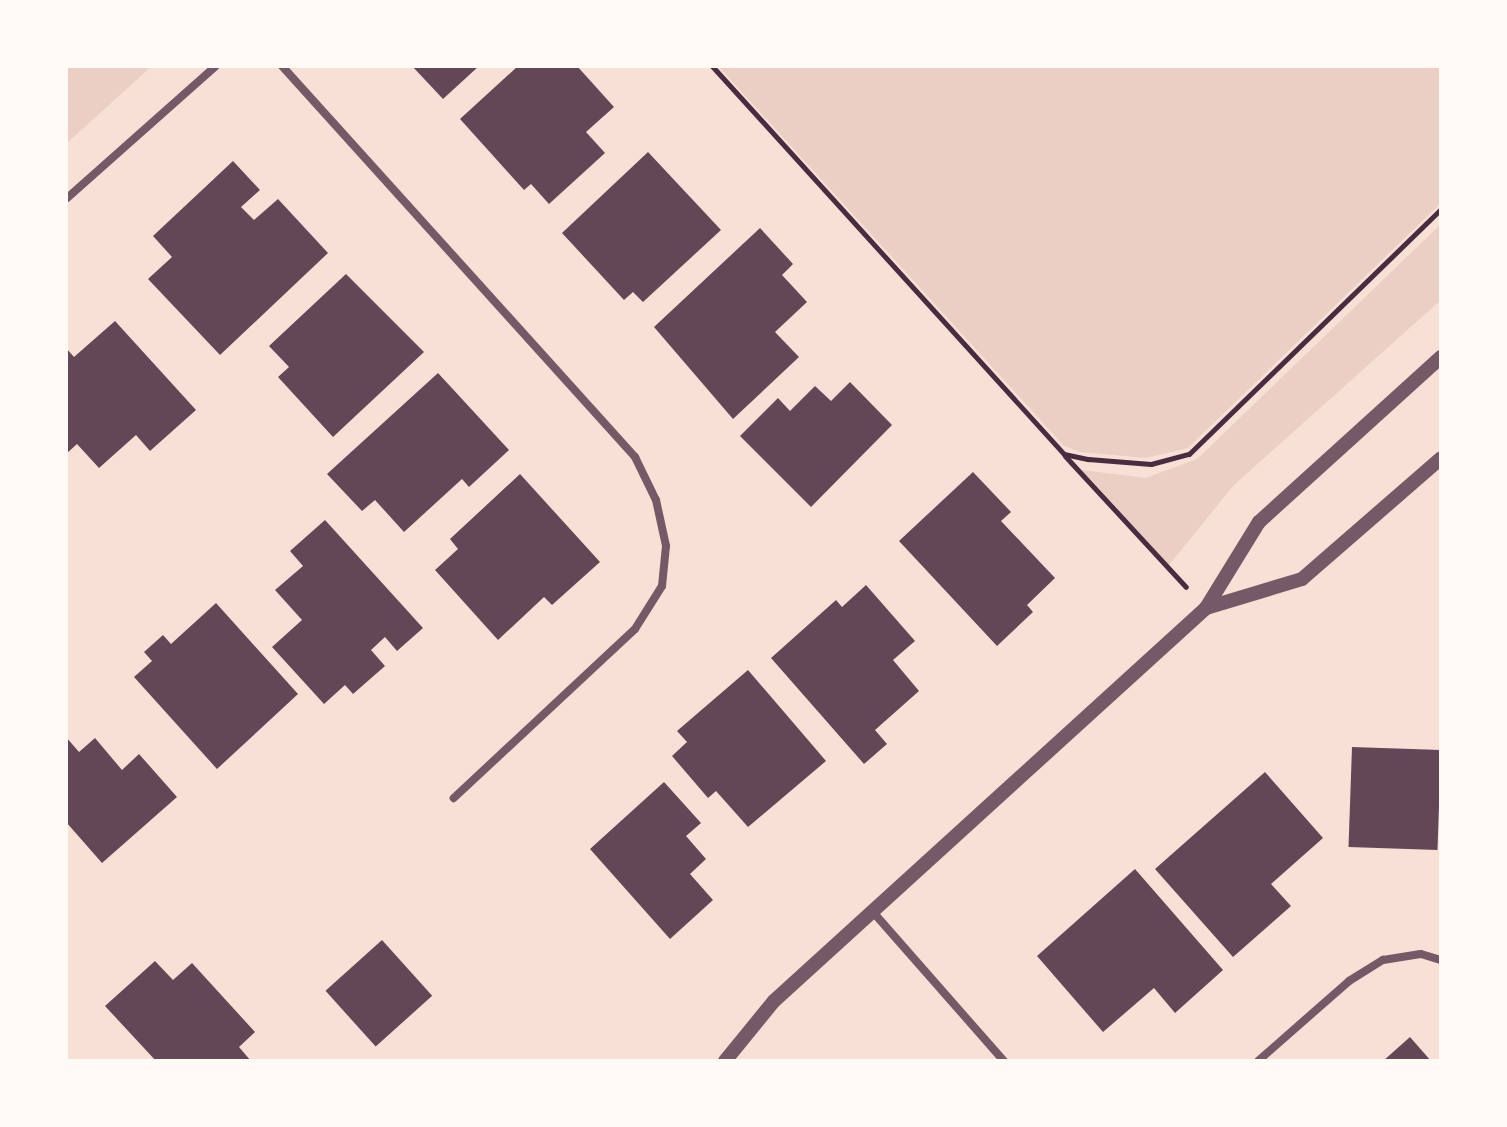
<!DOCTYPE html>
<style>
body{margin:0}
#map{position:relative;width:1507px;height:1127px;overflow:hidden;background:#f7e1d7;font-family:"Roboto Condensed",sans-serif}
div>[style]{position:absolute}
.green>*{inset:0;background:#ebcfc5}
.building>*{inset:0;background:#644757;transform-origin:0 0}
.path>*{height:5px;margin:-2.5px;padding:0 2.5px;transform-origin:2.5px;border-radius:2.5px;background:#4a2c40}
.minor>*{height:8px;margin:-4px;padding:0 4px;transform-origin:4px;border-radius:4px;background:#755966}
.tertiary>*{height:14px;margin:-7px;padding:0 7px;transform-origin:7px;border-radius:7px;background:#755966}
span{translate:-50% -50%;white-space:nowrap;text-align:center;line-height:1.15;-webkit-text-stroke:7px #fffaf5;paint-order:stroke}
.frame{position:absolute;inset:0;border:68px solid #fffaf5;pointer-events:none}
</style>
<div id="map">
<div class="green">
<div style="clip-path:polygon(66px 66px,152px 66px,66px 144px)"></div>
<div style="clip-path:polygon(718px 66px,1441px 66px,1441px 203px,1188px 448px,1146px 458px,1080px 452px,1064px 446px)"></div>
<div style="clip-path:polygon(1441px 224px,1441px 300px,1234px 485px,1169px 565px,1082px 470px,1146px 478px,1197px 459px)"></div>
</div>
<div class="building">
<div style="clip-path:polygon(412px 66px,479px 66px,443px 99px)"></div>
<div style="clip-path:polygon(518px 66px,577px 66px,614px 107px,586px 132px,605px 153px,549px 204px,531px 184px,524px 190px,460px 119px)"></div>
<div style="clip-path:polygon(648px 152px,721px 230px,643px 302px,633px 292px,624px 300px,562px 233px)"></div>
<div style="clip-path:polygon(233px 161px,260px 190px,241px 207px,254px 220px,278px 199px,328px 253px,220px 355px,148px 279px,172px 257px,153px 236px)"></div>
<div style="clip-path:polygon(760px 228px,793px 264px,782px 275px,807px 302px,775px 332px,799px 357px,733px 419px,654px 327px)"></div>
<div style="clip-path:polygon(346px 274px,424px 352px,333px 437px,278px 377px,289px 367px,269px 346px)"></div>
<div style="clip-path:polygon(115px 321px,196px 410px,150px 451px,136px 435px,99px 468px,77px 444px,66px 454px,66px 348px,74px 357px)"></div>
<div style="clip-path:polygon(438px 373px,509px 450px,469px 487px,462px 479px,404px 532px,375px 500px,362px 511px,327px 474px)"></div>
<div style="clip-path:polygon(850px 382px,892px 425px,811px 507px,740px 436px,778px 398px,790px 411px,815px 386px,831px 401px)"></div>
<div style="clip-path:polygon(973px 472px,1011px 512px,1001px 521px,1055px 578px,1027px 605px,1033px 612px,997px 646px,899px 541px)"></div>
<div style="clip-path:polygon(520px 474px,600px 562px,552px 605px,544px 597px,498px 640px,435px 570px,458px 549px,450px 539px)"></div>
<div style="clip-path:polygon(325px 520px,423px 628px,397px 651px,385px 637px,371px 650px,385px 666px,353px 694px,345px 685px,324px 704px,272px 647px,302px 620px,275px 590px,303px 566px,290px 551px)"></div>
<div style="clip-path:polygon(866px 585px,915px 641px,893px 660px,919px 691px,875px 730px,887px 744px,864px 764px,771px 658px,836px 600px,842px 607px)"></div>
<div style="clip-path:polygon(216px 603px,298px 694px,217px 769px,134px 677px,152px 661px,144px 652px,163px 635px,171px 644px)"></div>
<div style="clip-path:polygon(748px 670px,826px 761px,748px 827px,716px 791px,708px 798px,672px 756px,687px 742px,677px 731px)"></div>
<div style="clip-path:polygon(66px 737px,79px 752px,95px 738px,122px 770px,139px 754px,177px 797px,102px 863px,66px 822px)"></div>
<div style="left:1352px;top:747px;width:89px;height:100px;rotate:2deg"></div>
<div style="clip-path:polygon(1265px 772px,1323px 838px,1271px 884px,1291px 906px,1233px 957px,1155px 869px)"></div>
<div style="clip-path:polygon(664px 782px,701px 823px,686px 836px,706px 859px,690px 874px,713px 900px,670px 939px,590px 849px)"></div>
<div style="clip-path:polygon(1135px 869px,1223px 970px,1175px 1013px,1154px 988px,1103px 1032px,1037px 956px)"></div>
<div style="left:382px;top:940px;width:75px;height:76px;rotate:48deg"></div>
<div style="clip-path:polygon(155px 961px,173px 980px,192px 963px,255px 1032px,239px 1047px,251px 1061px,156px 1061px,105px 1006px)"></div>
<div style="clip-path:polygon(1410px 1037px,1431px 1061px,1383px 1061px)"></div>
</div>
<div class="path">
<div style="left:712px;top:66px;width:524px;rotate:47.79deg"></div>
<div style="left:1064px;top:454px;width:25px;rotate:12deg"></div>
<div style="left:1088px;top:459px;width:63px;rotate:4.5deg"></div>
<div style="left:1151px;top:464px;width:39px;rotate:-15deg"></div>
<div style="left:1189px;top:454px;width:351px;rotate:-44.2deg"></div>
<div style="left:1065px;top:456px;width:178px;rotate:47.3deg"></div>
</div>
<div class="minor">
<div style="left:282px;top:66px;width:527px;rotate:47.92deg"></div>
<div style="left:635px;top:457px;width:48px;rotate:64deg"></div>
<div style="left:656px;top:500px;width:47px;rotate:77.7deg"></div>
<div style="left:666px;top:546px;width:40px;rotate:95.7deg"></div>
<div style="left:662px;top:586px;width:51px;rotate:122.1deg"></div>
<div style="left:635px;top:629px;width:248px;rotate:137deg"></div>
<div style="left:66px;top:199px;width:200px;rotate:-41.6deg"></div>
<div style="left:873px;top:912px;width:198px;rotate:48.7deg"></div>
<div style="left:1258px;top:1061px;width:121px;rotate:-41.3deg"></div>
<div style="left:1349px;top:981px;width:40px;rotate:-32deg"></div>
<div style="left:1383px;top:960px;width:38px;rotate:-9deg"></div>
<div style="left:1421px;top:954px;width:21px;rotate:17deg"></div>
</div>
<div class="tertiary">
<div style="left:1206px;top:608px;width:100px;rotate:-16.8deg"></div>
<div style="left:1302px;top:579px;width:184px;rotate:-41deg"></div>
<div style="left:725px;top:1061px;width:77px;rotate:-50.8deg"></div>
<div style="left:774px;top:1001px;width:584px;rotate:-42.29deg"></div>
<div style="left:1206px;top:608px;width:101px;rotate:-58.4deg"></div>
<div style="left:1259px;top:522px;width:246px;rotate:-42.2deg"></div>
</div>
<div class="frame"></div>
</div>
